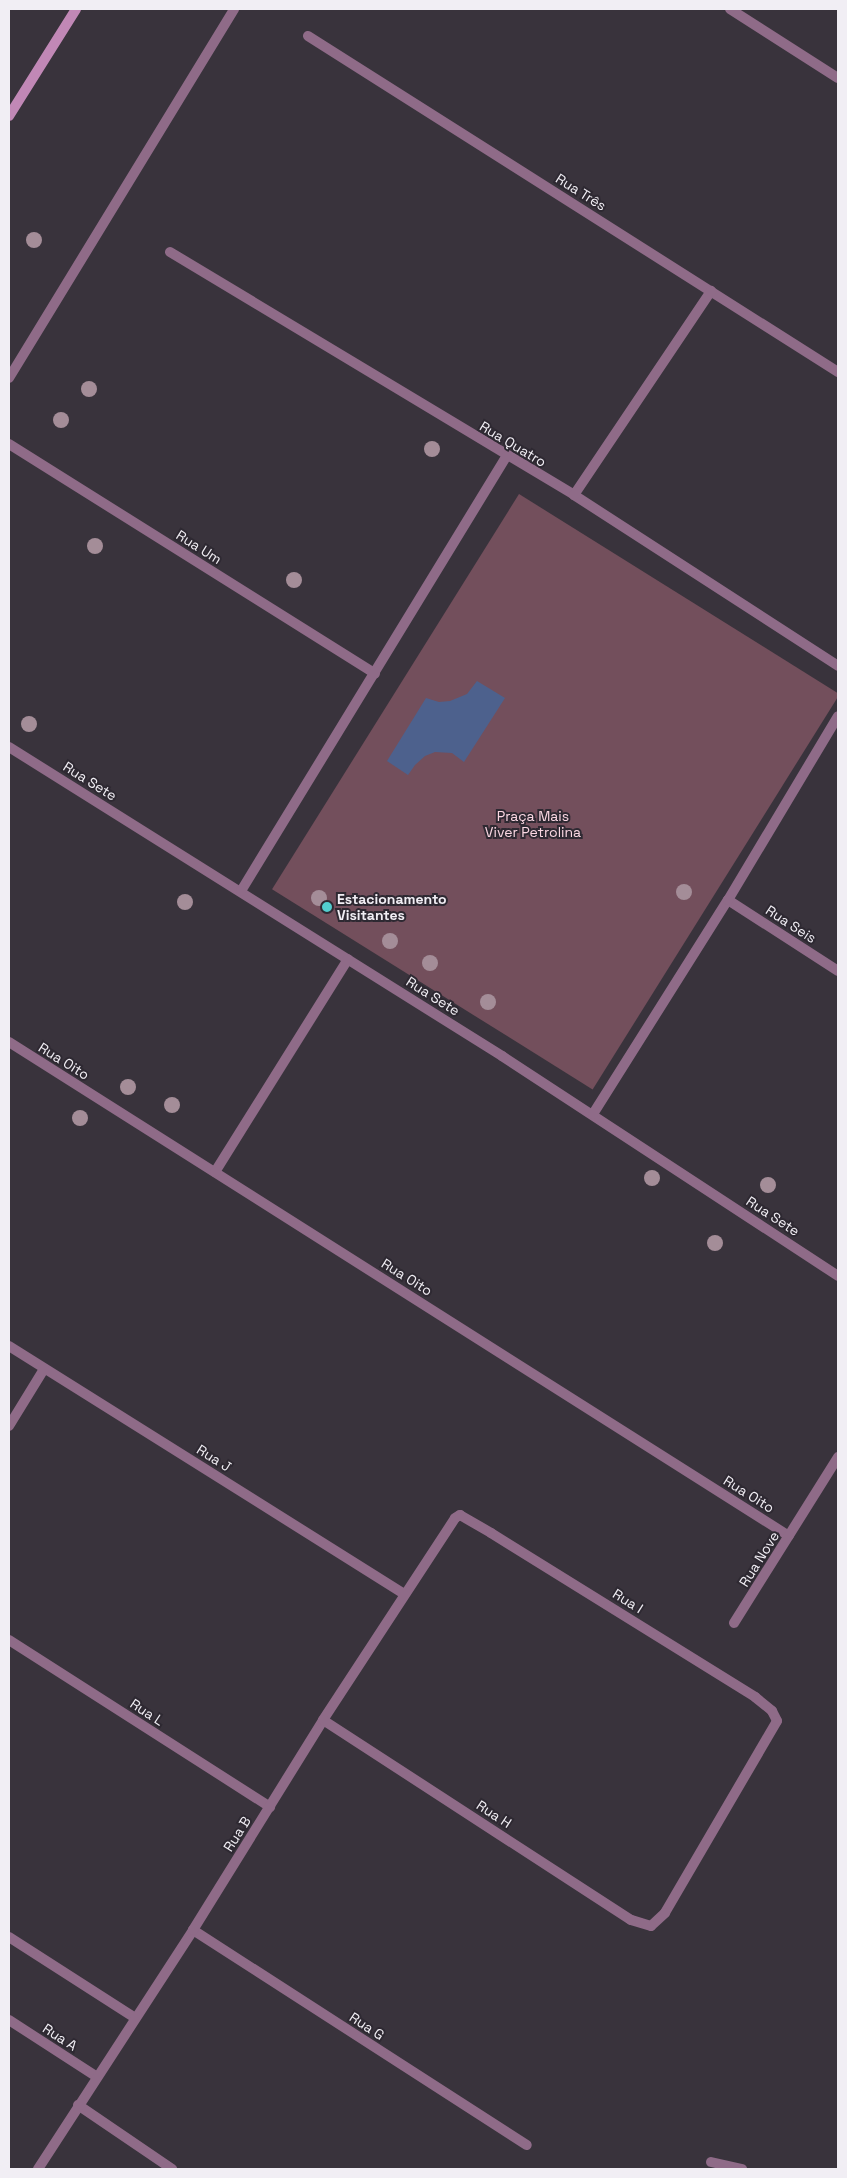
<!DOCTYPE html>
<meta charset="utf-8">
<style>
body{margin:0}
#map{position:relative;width:847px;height:2178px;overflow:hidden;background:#39333c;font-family:"Space Grotesk",sans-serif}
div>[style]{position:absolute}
.green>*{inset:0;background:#734f5c;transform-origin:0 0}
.water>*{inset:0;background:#4d618d}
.street>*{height:10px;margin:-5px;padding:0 5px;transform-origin:5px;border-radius:5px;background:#8f6b88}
.secondary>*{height:10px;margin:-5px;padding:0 5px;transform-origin:5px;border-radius:5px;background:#c188b6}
.trees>*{width:16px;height:16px;margin:-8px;border-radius:50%;background:#a48d98}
.dots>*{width:14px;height:14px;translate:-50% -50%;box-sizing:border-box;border:2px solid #2e2932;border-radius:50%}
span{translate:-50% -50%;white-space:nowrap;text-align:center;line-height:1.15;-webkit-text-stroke:4px #2e2932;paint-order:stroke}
.street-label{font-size:14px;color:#f1eef4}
.park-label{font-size:14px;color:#fbd7e3}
.poi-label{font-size:14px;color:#f1eef4;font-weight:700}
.left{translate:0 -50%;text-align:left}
.frame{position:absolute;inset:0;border:10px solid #f1eef4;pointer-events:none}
</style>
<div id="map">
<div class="green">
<div style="left:519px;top:494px;width:378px;height:466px;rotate:32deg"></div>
</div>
<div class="water">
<div style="clip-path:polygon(477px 681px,505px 698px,464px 762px,452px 753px,435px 752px,425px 756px,415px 765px,408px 775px,387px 761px,426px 698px,439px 702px,450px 701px,467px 694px)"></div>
</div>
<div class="street">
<div style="left:730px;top:9px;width:128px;rotate:32.6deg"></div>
<div style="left:308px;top:36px;width:628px;rotate:32.37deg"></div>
<div style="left:170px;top:252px;width:471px;rotate:31deg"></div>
<div style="left:574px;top:495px;width:315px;rotate:32.9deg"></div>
<div style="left:9px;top:378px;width:432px;rotate:-58.6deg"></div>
<div style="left:9px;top:444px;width:432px;rotate:32.1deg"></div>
<div style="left:574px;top:495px;width:246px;rotate:-56.1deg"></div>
<div style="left:9px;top:747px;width:582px;rotate:32.08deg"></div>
<div style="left:502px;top:1056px;width:402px;rotate:33.2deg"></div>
<div style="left:241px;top:891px;width:509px;rotate:-58.59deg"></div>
<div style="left:728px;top:900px;width:131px;rotate:32.8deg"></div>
<div style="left:9px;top:1042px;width:923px;rotate:32.35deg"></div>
<div style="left:593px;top:1114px;width:253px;rotate:-57.8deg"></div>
<div style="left:728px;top:900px;width:214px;rotate:-59.1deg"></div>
<div style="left:215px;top:1172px;width:251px;rotate:-58deg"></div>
<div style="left:9px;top:1346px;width:467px;rotate:32.1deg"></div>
<div style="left:9px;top:1426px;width:67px;rotate:-58.4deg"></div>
<div style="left:734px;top:1623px;width:196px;rotate:-57.9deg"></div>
<div style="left:9px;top:1640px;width:310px;rotate:32.6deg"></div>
<div style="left:193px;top:1930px;width:397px;rotate:32.8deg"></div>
<div style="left:9px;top:1937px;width:150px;rotate:32.7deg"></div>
<div style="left:9px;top:2020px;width:105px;rotate:32.9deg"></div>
<div style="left:78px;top:2105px;width:114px;rotate:34.2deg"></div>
<div style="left:711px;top:2162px;width:32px;rotate:13deg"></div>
<div style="left:38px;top:2169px;width:285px;rotate:-57deg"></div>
<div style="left:193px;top:1930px;width:247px;rotate:-58.2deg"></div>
<div style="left:323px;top:1720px;width:241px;rotate:-56.8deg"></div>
<div style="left:455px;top:1518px;width:6px;rotate:-31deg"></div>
<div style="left:460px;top:1515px;width:36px;rotate:30deg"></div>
<div style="left:491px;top:1533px;width:311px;rotate:31.8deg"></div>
<div style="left:755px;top:1697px;width:22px;rotate:39deg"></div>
<div style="left:772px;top:1711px;width:11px;rotate:63deg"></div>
<div style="left:777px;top:1721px;width:222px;rotate:120.3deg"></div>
<div style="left:665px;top:1913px;width:19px;rotate:137deg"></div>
<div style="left:651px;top:1926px;width:21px;rotate:-163deg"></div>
<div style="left:631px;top:1920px;width:367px;rotate:-147deg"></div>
</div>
<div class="secondary">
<div style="left:9px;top:116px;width:126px;rotate:-57.9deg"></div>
</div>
<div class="trees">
<div style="left:34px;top:240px"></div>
<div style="left:89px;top:389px"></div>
<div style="left:61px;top:420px"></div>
<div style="left:432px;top:449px"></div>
<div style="left:95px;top:546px"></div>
<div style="left:294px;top:580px"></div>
<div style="left:29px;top:724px"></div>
<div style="left:684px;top:892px"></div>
<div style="left:319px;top:898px"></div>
<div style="left:185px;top:902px"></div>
<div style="left:390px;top:941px"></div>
<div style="left:430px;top:963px"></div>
<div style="left:488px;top:1002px"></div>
<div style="left:128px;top:1087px"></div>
<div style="left:172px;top:1105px"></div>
<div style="left:80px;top:1118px"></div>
<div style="left:652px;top:1178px"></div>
<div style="left:768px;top:1185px"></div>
<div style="left:715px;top:1243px"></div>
</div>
<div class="dots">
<div style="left:327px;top:907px;background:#52cdce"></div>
</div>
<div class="street-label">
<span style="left:581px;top:192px;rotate:32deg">Rua Três</span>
<span style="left:513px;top:444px;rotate:31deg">Rua Quatro</span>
<span style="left:199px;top:547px;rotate:32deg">Rua Um</span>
<span style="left:90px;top:781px;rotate:32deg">Rua Sete</span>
<span style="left:791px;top:924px;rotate:33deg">Rua Seis</span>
<span style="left:433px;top:996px;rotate:32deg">Rua Sete</span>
<span style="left:64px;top:1061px;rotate:32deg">Rua Oito</span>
<span style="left:773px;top:1216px;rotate:33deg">Rua Sete</span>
<span style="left:407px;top:1277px;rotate:32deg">Rua Oito</span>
<span style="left:214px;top:1458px;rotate:32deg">Rua J</span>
<span style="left:749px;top:1494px;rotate:32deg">Rua Oito</span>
<span style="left:759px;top:1559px;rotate:-58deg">Rua Nove</span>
<span style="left:628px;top:1601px;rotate:32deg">Rua I</span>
<span style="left:147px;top:1712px;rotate:33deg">Rua L</span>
<span style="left:494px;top:1814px;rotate:33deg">Rua H</span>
<span style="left:237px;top:1834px;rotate:-58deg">Rua B</span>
<span style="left:367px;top:2026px;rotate:33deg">Rua G</span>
<span style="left:60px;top:2037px;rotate:33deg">Rua A</span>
</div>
<div class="park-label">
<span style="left:533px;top:824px">Praça Mais<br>Viver Petrolina</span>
</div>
<div class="poi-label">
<span class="left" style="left:337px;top:907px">Estacionamento<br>Visitantes</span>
</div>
<div class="frame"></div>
</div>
